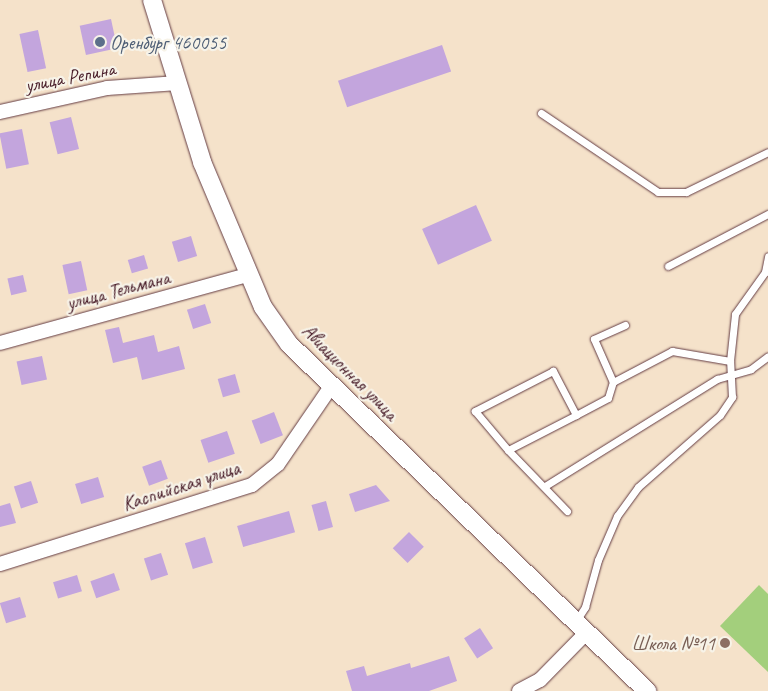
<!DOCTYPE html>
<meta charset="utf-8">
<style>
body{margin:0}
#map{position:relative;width:768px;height:691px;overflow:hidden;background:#f5e2ca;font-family:Caveat,sans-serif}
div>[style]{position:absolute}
.green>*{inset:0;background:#a3cf7c}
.building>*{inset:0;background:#c3a5dd;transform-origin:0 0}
.roads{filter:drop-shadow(0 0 1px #643c43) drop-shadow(0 0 1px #643c43)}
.service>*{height:7px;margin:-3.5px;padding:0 3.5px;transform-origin:3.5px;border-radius:3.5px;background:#fff}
.minor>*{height:14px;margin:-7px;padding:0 7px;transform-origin:7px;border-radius:7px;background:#fff}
.tertiary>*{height:18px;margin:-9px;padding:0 9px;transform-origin:9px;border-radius:9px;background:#fff}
.dots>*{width:14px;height:14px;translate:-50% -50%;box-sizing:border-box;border:2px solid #f7f3e8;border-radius:50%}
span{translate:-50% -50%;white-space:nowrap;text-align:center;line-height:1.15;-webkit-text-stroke:4.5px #f7f3e8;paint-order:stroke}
.service-label{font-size:20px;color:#4e5e75}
.left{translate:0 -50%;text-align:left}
.street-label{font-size:20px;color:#4a1f2b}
.education-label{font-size:20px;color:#785e54}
.right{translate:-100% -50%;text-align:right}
</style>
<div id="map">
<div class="green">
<div style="clip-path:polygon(759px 585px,768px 594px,768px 672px,720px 626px)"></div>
</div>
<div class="building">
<div style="left:111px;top:19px;width:30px;height:32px;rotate:78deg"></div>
<div style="left:38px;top:30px;width:39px;height:19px;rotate:78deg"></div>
<div style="left:442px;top:45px;width:28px;height:110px;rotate:71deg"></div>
<div style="left:71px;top:117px;width:33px;height:22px;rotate:76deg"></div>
<div style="left:22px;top:129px;width:36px;height:23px;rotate:79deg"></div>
<div style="left:476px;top:205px;width:39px;height:59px;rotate:66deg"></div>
<div style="left:191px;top:236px;width:21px;height:20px;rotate:73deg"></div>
<div style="left:144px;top:255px;width:14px;height:17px;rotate:73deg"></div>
<div style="left:81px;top:261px;width:30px;height:19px;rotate:78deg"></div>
<div style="left:23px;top:275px;width:17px;height:16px;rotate:77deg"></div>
<div style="left:205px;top:304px;width:20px;height:19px;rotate:72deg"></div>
<div style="clip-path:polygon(119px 327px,123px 343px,154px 335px,158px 352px,179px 346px,185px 369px,142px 380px,137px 357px,113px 363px,105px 330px)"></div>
<div style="left:42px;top:356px;width:24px;height:26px;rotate:78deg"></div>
<div style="left:235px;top:374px;width:19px;height:18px;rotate:74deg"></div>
<div style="left:274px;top:412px;width:25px;height:24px;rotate:69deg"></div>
<div style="left:227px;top:431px;width:24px;height:28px;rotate:71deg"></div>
<div style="left:161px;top:460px;width:20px;height:20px;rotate:70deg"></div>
<div style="left:98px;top:477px;width:21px;height:24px;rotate:73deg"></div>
<div style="left:31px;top:481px;width:23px;height:18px;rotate:72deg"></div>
<div style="clip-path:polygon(376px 485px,390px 501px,355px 512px,349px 494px)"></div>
<div style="left:326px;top:501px;width:27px;height:15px;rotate:75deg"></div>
<div style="clip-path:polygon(10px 503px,16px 523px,0 527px,0 506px)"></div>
<div style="left:289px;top:511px;width:22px;height:54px;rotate:74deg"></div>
<div style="left:409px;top:532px;width:21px;height:23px;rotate:45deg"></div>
<div style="left:205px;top:537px;width:27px;height:21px;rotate:73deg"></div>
<div style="left:161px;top:553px;width:23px;height:18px;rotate:72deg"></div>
<div style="left:114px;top:573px;width:18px;height:25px;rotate:71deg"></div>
<div style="left:77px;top:575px;width:17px;height:25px;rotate:73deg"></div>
<div style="left:20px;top:597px;width:21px;height:21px;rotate:73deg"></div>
<div style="left:480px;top:628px;width:24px;height:19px;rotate:57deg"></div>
<div style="clip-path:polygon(449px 656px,457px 681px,429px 691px,352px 691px,346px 671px,364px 666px,367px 676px,410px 663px,411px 668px)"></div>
</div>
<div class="roads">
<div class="service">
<div style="left:541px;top:113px;width:141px;rotate:34deg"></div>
<div style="left:658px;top:192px;width:28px"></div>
<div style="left:686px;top:192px;width:91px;rotate:-26deg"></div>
<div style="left:668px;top:266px;width:113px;rotate:-27.5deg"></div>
<div style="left:625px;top:325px;width:34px;rotate:156deg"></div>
<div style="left:594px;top:339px;width:47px;rotate:66.2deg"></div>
<div style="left:613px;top:382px;width:67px;rotate:-27.7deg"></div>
<div style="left:672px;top:351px;width:59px;rotate:9.8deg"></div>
<div style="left:576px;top:415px;width:50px;rotate:-117.6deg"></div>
<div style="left:553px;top:371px;width:88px;rotate:152.9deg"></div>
<div style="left:475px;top:411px;width:51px;rotate:49.8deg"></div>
<div style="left:508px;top:450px;width:76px;rotate:-27.2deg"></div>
<div style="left:576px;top:415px;width:36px;rotate:-28deg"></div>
<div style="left:608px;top:398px;width:17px;rotate:-73deg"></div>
<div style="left:508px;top:450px;width:85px;rotate:46deg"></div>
<div style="left:545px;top:486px;width:203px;rotate:-31.9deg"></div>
<div style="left:717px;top:379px;width:35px;rotate:-16deg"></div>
<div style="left:751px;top:369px;width:21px;rotate:-37deg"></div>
<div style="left:576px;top:621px;width:17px;rotate:-57deg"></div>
<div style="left:585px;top:607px;width:49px;rotate:-74.5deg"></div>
<div style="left:598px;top:560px;width:48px;rotate:-66.6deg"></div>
<div style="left:617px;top:516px;width:36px;rotate:-54deg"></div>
<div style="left:638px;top:487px;width:109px;rotate:-41.3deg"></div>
<div style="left:720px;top:415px;width:22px;rotate:-56deg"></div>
<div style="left:732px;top:397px;width:36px;rotate:-93deg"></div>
<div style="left:730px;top:361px;width:47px;rotate:-83.9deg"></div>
<div style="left:735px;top:314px;width:52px;rotate:-54.5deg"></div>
<div style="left:765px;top:272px;width:16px;rotate:-79deg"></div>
</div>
<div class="minor">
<div style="left:0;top:112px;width:110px;rotate:-12.6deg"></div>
<div style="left:107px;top:88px;width:71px;rotate:-4deg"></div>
<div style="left:0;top:343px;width:256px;rotate:-15.4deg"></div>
<div style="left:0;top:564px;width:264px;rotate:-17.4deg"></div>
<div style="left:252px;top:485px;width:33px;rotate:-39deg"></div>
<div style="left:278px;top:464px;width:96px;rotate:-55.6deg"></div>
<div style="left:519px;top:691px;width:24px;rotate:-28deg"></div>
<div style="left:540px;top:680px;width:66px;rotate:-45.6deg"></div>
</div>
<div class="tertiary">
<div style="left:152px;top:0;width:170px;rotate:72.8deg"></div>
<div style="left:202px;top:162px;width:157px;rotate:67.2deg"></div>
<div style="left:263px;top:307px;width:45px;rotate:54.9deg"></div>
<div style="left:289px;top:344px;width:499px;rotate:44.1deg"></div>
</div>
</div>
<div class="dots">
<div style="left:100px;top:42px;background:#5c6f8a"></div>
<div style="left:725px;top:643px;background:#8d6e63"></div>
</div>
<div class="service-label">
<span class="left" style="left:110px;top:42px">Оренбург 460055</span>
</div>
<div class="street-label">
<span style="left:70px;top:77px;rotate:-11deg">улица Репина</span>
<span style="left:118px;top:290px;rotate:-15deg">улица Тельмана</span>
<span style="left:350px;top:372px;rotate:45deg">Авиационная улица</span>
<span style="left:181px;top:486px;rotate:-18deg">Каспийская улица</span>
</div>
<div class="education-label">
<span class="right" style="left:715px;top:643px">Школа №11</span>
</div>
</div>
